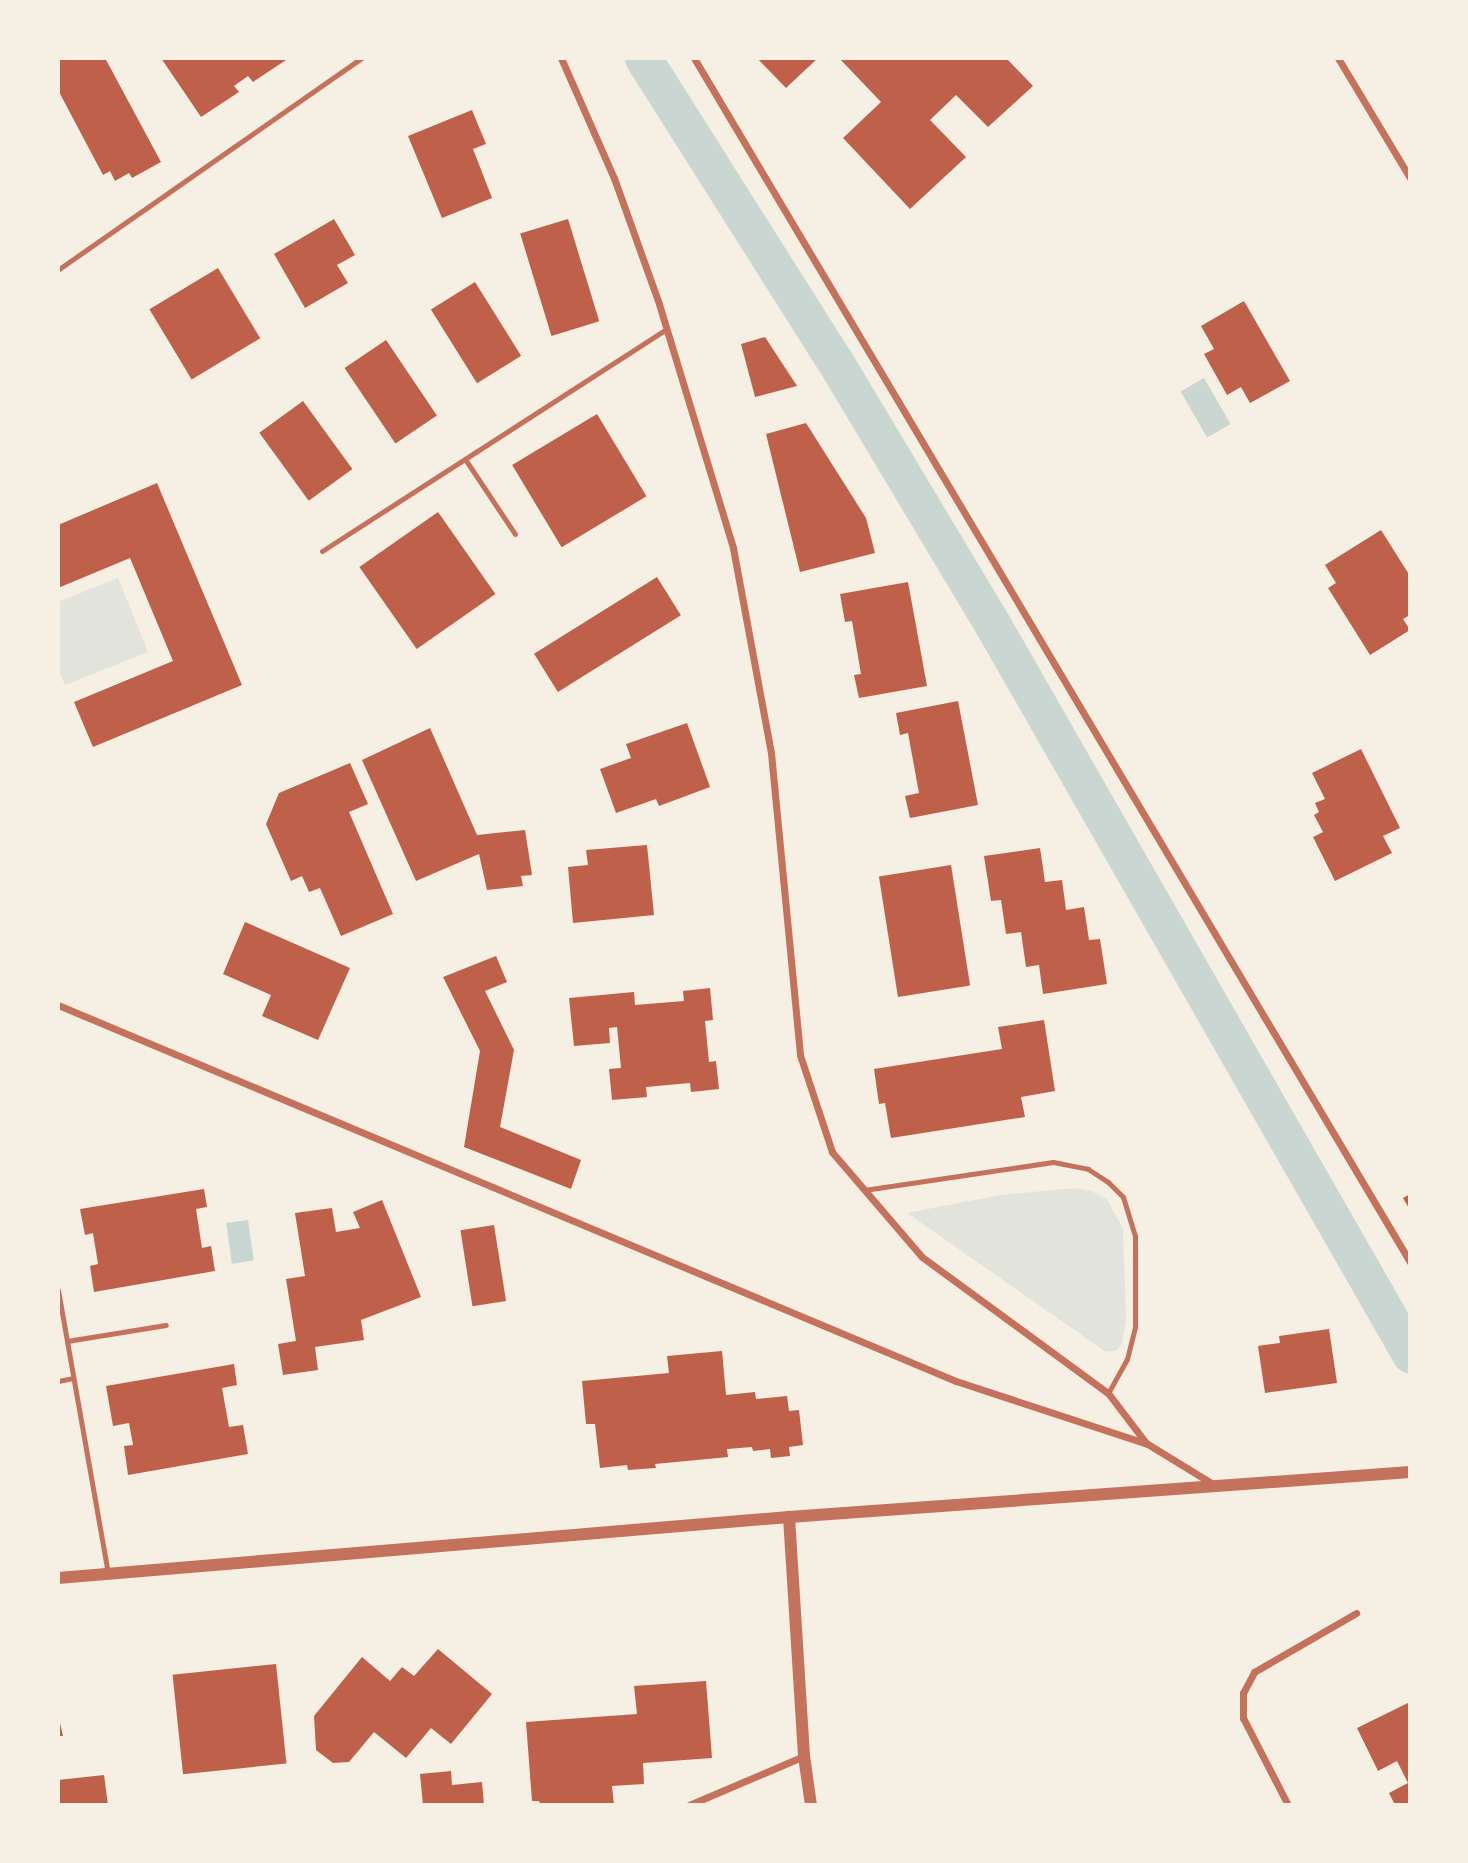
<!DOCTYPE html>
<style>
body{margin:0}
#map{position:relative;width:1468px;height:1863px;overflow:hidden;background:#f6efe4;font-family:"IBM Plex Sans",sans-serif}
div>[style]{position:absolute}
.green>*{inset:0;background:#e2e4dc}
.water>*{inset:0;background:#c9d6d2;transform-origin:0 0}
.canal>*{height:37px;margin:-18.5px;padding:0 18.5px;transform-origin:18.5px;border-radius:18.5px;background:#c9d6d2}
.building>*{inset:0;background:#bf614a;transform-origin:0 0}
.service>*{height:5px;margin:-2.5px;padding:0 2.5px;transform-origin:2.5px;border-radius:2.5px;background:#c5725c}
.minor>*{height:7px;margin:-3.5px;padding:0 3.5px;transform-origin:3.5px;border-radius:3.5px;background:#c5725c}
.tertiary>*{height:12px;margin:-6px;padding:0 6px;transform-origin:6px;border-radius:6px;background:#c5725c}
span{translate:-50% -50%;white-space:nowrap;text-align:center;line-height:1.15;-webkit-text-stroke:5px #f6efe4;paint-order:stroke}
.frame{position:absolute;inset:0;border:60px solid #f6efe4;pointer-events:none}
</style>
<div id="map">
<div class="green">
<div style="clip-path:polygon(118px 578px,148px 652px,65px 685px,58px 669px,58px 602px)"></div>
<div style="clip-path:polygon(1075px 1188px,1091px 1191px,1107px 1199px,1123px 1229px,1126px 1320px,1122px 1343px,1117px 1350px,1106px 1352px,907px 1213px,1000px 1195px)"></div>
</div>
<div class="water">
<div style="left:1204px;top:378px;width:53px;height:27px;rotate:60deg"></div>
<div style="left:248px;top:1220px;width:41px;height:22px;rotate:82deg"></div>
</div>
<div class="canal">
<div style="left:643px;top:58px;width:355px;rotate:57.7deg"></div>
<div style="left:833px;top:358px;width:313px;rotate:59.1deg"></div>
<div style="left:994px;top:627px;width:838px;rotate:60.22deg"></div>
</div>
<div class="building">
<div style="clip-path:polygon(64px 58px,105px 58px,161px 162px,132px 178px,129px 173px,115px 181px,110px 171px,103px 175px,58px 90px,58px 61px)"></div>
<div style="clip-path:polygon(161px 58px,289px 58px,253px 82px,248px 76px,234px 86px,239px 92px,201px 117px)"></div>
<div style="clip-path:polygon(757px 58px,818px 58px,786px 88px)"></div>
<div style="clip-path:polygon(839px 58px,1006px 58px,1033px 86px,988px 127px,956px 95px,930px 120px,966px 157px,910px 209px,843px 138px,881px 102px)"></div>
<div style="clip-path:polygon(472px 110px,486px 144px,473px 149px,492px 198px,442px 218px,408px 136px)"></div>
<div style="clip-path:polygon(334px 219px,355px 255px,337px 265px,348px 283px,305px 308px,274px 254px)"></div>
<div style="left:568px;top:219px;width:107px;height:50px;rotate:73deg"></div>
<div style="left:218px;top:268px;width:82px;height:80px;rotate:59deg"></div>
<div style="left:475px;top:282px;width:87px;height:52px;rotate:58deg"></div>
<div style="clip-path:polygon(1244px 301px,1290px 381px,1250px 403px,1241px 387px,1227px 395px,1204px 354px,1214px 349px,1201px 326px)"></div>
<div style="clip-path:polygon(765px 337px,797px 386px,755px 397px,741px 344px)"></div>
<div style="left:386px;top:340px;width:91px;height:50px;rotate:56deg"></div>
<div style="left:303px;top:401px;width:84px;height:54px;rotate:54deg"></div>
<div style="left:597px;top:414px;width:96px;height:99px;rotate:59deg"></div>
<div style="clip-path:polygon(806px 423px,866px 518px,875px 553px,800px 572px,766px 434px)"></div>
<div style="clip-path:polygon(157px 483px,242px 685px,93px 747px,74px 702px,173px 661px,130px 558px,58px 588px,58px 525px)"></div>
<div style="left:438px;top:512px;width:100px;height:96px;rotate:55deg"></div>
<div style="clip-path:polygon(1381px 530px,1410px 576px,1410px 615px,1403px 619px,1410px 630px,1370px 655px,1328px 588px,1336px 583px,1325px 565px)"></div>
<div style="left:657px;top:577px;width:45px;height:145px;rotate:58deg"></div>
<div style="clip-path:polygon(908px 582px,927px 686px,859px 698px,854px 675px,861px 674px,852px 621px,845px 622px,840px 594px)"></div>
<div style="clip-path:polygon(958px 701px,978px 805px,910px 818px,905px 796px,919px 793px,908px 733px,900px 735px,896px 713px)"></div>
<div style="clip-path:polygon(687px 723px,710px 787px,659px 806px,656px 799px,616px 813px,600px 769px,631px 758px,626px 744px)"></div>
<div style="clip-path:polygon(430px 728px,477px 835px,525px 830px,532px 875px,521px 876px,523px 886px,487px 890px,479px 854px,416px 881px,362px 760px)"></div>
<div style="clip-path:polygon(1361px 749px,1400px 828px,1383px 836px,1392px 853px,1335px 881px,1313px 837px,1323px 832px,1314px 815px,1319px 812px,1315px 803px,1325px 799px,1312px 773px)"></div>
<div style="clip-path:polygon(350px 763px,368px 804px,349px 812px,393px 914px,341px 936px,320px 888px,309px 892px,302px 876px,291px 881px,266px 824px,279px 793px)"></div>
<div style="clip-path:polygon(647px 845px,654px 915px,573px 923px,568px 867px,588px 865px,586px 850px)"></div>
<div style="clip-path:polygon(1040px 848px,1045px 882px,1062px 880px,1066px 910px,1084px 907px,1089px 940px,1100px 939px,1107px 984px,1043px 994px,1039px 965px,1026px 967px,1021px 932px,1006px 934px,1001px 900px,991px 901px,984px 856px)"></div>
<div style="left:951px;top:865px;width:122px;height:73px;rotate:81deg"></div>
<div style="clip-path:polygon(245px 922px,350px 968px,318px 1040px,262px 1016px,271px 995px,223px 974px)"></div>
<div style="clip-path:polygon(496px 956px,507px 982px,485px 991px,514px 1050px,500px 1127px,581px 1160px,571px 1189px,464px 1147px,480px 1051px,443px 977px)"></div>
<div style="clip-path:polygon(710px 988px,713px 1020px,705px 1021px,709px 1062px,716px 1061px,719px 1089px,691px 1092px,690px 1083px,646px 1087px,647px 1097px,612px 1100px,609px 1069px,621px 1068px,617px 1027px,609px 1028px,610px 1043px,574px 1046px,569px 998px,634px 992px,635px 1005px,684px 1001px,683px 991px)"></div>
<div style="clip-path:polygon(1044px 1020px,1055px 1091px,1021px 1097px,1025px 1117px,891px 1138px,885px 1103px,879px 1104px,874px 1069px,1002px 1049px,998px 1027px)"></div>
<div style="clip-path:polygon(204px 1189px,207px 1207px,196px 1209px,202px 1248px,211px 1246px,215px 1271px,94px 1292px,90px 1266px,98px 1264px,93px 1233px,85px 1235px,80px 1209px)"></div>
<div style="clip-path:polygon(1410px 1194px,1410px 1210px,1403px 1198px)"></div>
<div style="clip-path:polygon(382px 1200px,421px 1297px,361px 1320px,364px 1340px,315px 1347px,318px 1370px,283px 1375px,278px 1344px,296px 1341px,286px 1279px,305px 1276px,295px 1213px,332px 1208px,336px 1232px,360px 1228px,353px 1212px)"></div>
<div style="left:494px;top:1225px;width:77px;height:34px;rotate:81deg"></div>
<div style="clip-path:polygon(1329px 1329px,1337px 1383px,1265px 1393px,1258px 1346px,1280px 1343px,1279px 1336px)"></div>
<div style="clip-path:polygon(722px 1351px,726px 1395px,755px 1392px,756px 1399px,787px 1396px,789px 1411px,799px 1410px,803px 1445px,789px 1447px,790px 1456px,771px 1458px,770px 1449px,753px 1451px,752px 1447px,727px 1449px,728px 1457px,655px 1464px,656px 1468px,628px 1470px,627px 1465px,600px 1468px,595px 1424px,586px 1424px,582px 1381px,669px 1373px,667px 1356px)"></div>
<div style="clip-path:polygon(234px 1364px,237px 1385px,222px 1388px,229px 1427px,243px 1425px,248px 1454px,128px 1475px,124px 1446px,133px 1445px,129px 1423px,113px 1426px,106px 1386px)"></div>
<div style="clip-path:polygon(438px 1649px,492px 1694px,451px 1744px,431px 1728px,406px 1758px,374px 1732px,349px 1762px,333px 1763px,316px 1750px,314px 1716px,362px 1657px,390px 1681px,402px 1667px,414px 1676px)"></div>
<div style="left:276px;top:1664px;width:100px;height:104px;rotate:84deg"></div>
<div style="clip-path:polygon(706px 1681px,712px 1758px,643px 1763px,644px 1784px,612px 1786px,614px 1805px,540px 1805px,539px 1801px,532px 1801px,526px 1722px,637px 1714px,634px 1686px)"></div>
<div style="clip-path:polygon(1410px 1702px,1410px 1805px,1395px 1805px,1389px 1793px,1408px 1783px,1397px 1761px,1378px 1771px,1357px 1728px)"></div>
<div style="clip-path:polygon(58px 1714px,63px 1736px,58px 1736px)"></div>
<div style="clip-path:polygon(451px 1771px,452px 1785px,482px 1782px,484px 1805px,423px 1805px,420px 1774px)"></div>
<div style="clip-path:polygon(104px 1775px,108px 1805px,58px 1805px,58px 1780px)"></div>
</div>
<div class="service">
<div style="left:59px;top:269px;width:369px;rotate:-34.9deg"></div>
<div style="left:465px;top:459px;width:90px;rotate:56.3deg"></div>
<div style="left:322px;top:551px;width:410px;rotate:-32.8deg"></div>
<div style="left:864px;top:1190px;width:191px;rotate:-8.4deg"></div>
<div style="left:1053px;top:1162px;width:36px;rotate:11deg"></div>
<div style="left:1088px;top:1169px;width:24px;rotate:33deg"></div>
<div style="left:1108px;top:1182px;width:21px;rotate:45deg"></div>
<div style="left:1123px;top:1197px;width:41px;rotate:72.9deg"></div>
<div style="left:1135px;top:1236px;width:91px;rotate:90deg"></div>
<div style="left:1135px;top:1327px;width:33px;rotate:104deg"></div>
<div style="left:1127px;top:1359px;width:39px;rotate:119deg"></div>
<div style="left:58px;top:1290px;width:288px;rotate:80deg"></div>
<div style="left:67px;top:1341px;width:100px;rotate:-9.2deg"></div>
<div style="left:58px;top:1381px;width:15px;rotate:-11deg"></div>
</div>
<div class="minor">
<div style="left:561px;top:58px;width:131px;rotate:66.2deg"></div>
<div style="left:614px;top:178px;width:134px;rotate:70.3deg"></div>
<div style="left:659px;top:304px;width:255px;rotate:73.1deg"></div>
<div style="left:733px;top:548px;width:208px;rotate:79.5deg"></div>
<div style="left:771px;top:753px;width:303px;rotate:84.5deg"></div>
<div style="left:800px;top:1055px;width:102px;rotate:71.7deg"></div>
<div style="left:832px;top:1152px;width:138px;rotate:49.4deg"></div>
<div style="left:922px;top:1257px;width:230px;rotate:36.2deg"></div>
<div style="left:1108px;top:1393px;width:63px;rotate:52.8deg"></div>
<div style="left:1146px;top:1443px;width:79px;rotate:31.5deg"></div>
<div style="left:694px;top:58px;width:1401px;rotate:59.26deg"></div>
<div style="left:1338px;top:58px;width:140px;rotate:59deg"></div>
<div style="left:58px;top:1005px;width:974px;rotate:22.72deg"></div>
<div style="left:956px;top:1381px;width:199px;rotate:18.2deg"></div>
<div style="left:689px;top:1805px;width:125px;rotate:-23.1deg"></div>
<div style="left:1288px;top:1805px;width:98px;rotate:-117.3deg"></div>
<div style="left:1243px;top:1718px;width:25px;rotate:-90deg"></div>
<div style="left:1243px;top:1693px;width:24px;rotate:-62deg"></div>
<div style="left:1254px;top:1672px;width:118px;rotate:-30deg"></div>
</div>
<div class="tertiary">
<div style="left:789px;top:1517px;width:239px;rotate:86.4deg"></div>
<div style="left:804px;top:1756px;width:49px;rotate:81.9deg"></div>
<div style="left:58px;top:1578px;width:734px;rotate:-4.77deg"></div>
<div style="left:789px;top:1517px;width:623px;rotate:-4.14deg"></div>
</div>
<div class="frame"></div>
</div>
